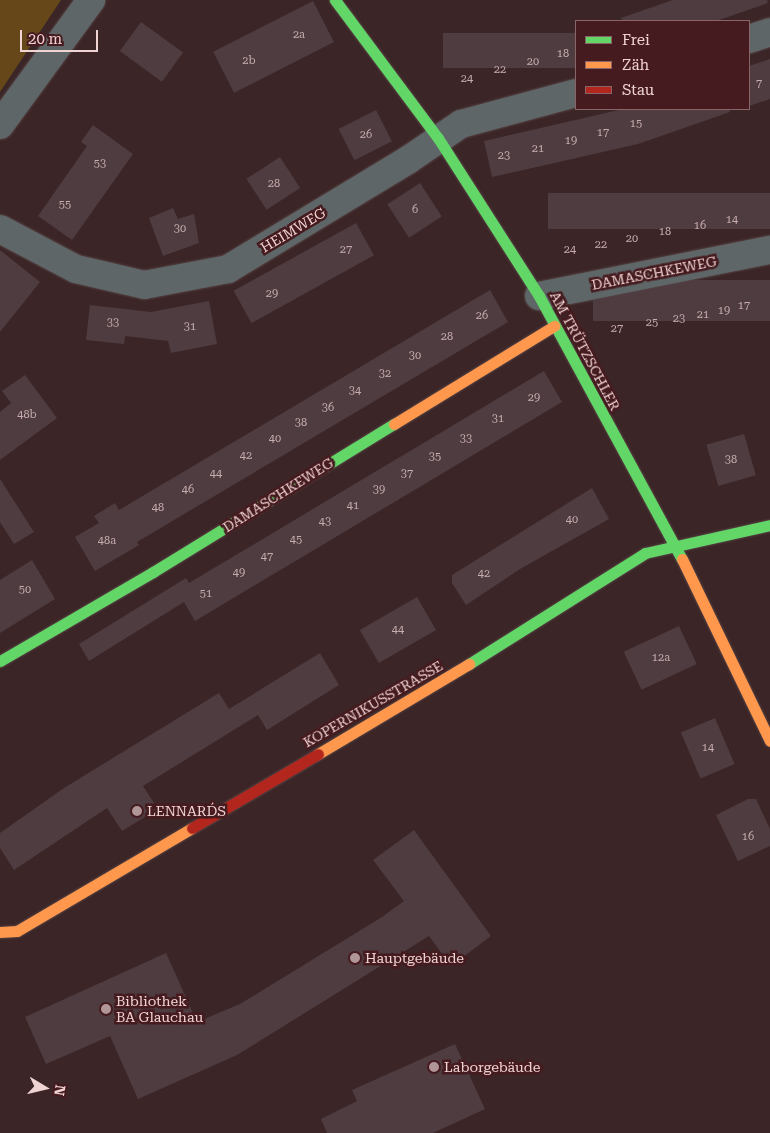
<!DOCTYPE html>
<meta charset="utf-8">
<style>
body{margin:0}
#map{position:relative;width:770px;height:1133px;overflow:hidden;background:#3b2527;font-family:"Roboto Serif",serif}
div>[style]{position:absolute}
.green>*{inset:0;background:#654719}
.building>*{inset:0;background:#4e3c40;transform-origin:0 0}
.roads{filter:drop-shadow(0 0 1px #564344) drop-shadow(0 0 1px #564344)}
.street>*{height:28px;margin:-14px;padding:0 14px;transform-origin:14px;border-radius:14px;background:#5e6668}
.fast>*{height:11px;margin:-5.5px;padding:0 5.5px;transform-origin:5.5px;border-radius:5.5px;background:#63d668}
.slow>*{height:11px;margin:-5.5px;padding:0 5.5px;transform-origin:5.5px;border-radius:5.5px;background:#ff974d}
.jam>*{height:11px;margin:-5.5px;padding:0 5.5px;transform-origin:5.5px;border-radius:5.5px;background:#b3261e}
.dots>*{width:14px;height:14px;translate:-50% -50%;box-sizing:border-box;border:2px solid #451b1f;border-radius:50%}
span{translate:-50% -50%;white-space:nowrap;text-align:center;line-height:1.15;-webkit-text-stroke:5px #451b1f;paint-order:stroke}
.number-label{font-size:11px;color:#c8adae}
.number-label span{-webkit-text-stroke-width:0}
.street-label{font-size:14px;color:#f0d3d3}
.poi-label{font-size:14px;color:#f0d3d3}
.left{translate:0 -50%;text-align:left}
.legend{position:absolute;left:575px;top:20px;width:175px;height:90px;box-sizing:border-box;background:#451b1f;border:1px solid #896567;margin:0;padding:6px 9px;list-style:none;font-size:15px;color:#f0d3d3}
.legend li{display:flex;align-items:center;gap:10px;height:25px}
.legend b{width:25px;border:1px solid #896567}
.north{position:absolute;left:20px;top:1063px;width:50px;height:50px;-webkit-text-stroke:4px #451b1f;paint-order:stroke;rotate:99deg;font-size:14px;font-weight:700;line-height:20px;text-align:center;color:#f0d3d3}
.north::after{content:'';display:block;margin:auto;width:18px;height:22px;background:#f0d3d3;clip-path:polygon(50% 0,100% 100%,50% 72%,0 100%)}
.scale{position:absolute;left:20px;top:30px;width:78px;height:22px;box-sizing:border-box;border:2px solid #f0d3d3;border-top:0;padding-left:6px;font-size:15px;line-height:18px;white-space:nowrap;color:#f0d3d3;-webkit-text-stroke:4px #451b1f;paint-order:stroke}
</style>
<div id="map">
<div class="green">
<div style="clip-path:polygon(0 0,61px 0,0 92px)"></div>
</div>
<div class="building">
<div style="clip-path:polygon(673px 0,767px 0,768px 3px,716px 21px,622px 21px,621px 18px)"></div>
<div style="left:313px;top:1px;width:46px;height:112px;rotate:63deg"></div>
<div style="left:141px;top:22px;width:52px;height:36px;rotate:36deg"></div>
<div style="left:576px;top:33px;width:35px;height:133px;rotate:90deg"></div>
<div style="clip-path:polygon(770px 59px,770px 99px,749px 106px,749px 66px)"></div>
<div style="clip-path:polygon(623px 109px,729px 109px,730px 112px,638px 144px,492px 177px,484px 141px)"></div>
<div style="left:376px;top:110px;width:35px;height:42px;rotate:63deg"></div>
<div style="clip-path:polygon(93px 125px,133px 154px,72px 240px,38px 216px,87px 146px,81px 142px)"></div>
<div style="left:280px;top:157px;width:37px;height:40px;rotate:57deg"></div>
<div style="left:420px;top:183px;width:40px;height:39px;rotate:57deg"></div>
<div style="left:770px;top:193px;width:36px;height:222px;rotate:90deg"></div>
<div style="clip-path:polygon(173px 208px,178px 219px,194px 214px,199px 243px,163px 256px,149px 218px)"></div>
<div style="left:356px;top:223px;width:37px;height:140px;rotate:61deg"></div>
<div style="clip-path:polygon(0 250px,40px 282px,0 332px)"></div>
<div style="left:770px;top:280px;width:41px;height:177px;rotate:90deg"></div>
<div style="clip-path:polygon(490px 290px,508px 322px,137px 542px,139px 545px,95px 571px,75px 537px,99px 523px,94px 516px,115px 503px,119px 510px)"></div>
<div style="clip-path:polygon(209px 301px,217px 344px,171px 353px,168px 341px,125px 336px,124px 344px,86px 340px,90px 305px,151px 312px)"></div>
<div style="clip-path:polygon(544px 371px,562px 402px,195px 621px,184px 602px,89px 661px,79px 644px,186px 578px,189px 583px)"></div>
<div style="clip-path:polygon(25px 375px,57px 418px,0 460px,0 412px,11px 403px,2px 391px)"></div>
<div style="left:744px;top:434px;width:43px;height:39px;rotate:74deg"></div>
<div style="clip-path:polygon(0 479px,34px 532px,14px 544px,0 522px)"></div>
<div style="clip-path:polygon(592px 488px,609px 519px,520px 569px,466px 605px,452px 583px,452px 575px)"></div>
<div style="clip-path:polygon(32px 560px,55px 599px,0 633px,0 580px)"></div>
<div style="left:417px;top:597px;width:38px;height:66px;rotate:60deg"></div>
<div style="left:679px;top:626px;width:42px;height:61px;rotate:65deg"></div>
<div style="clip-path:polygon(320px 653px,339px 685px,267px 730px,258px 715px,143px 786px,158px 809px,122px 831px,107px 808px,14px 870px,0 848px,0 833px,64px 788px,219px 693px,229px 709px)"></div>
<div style="left:715px;top:718px;width:50px;height:37px;rotate:67deg"></div>
<div style="clip-path:polygon(748px 799px,756px 799px,770px 829px,770px 846px,738px 861px,716px 815px)"></div>
<div style="clip-path:polygon(414px 830px,491px 936px,451px 966px,429px 936px,237px 1055px,138px 1099px,110px 1036px,46px 1064px,25px 1017px,166px 953px,197px 1022px,240px 1004px,382px 917px,404px 901px,373px 860px)"></div>
<div style="clip-path:polygon(455px 1044px,485px 1109px,433px 1133px,327px 1133px,321px 1119px,357px 1101px,352px 1090px)"></div>
</div>
<div class="roads">
<div class="street">
<div style="left:749px;top:39px;width:22px;rotate:-18deg"></div>
<div style="left:0;top:125px;width:155px;rotate:-53.9deg"></div>
<div style="left:0;top:229px;width:86px;rotate:27.8deg"></div>
<div style="left:76px;top:269px;width:70px;rotate:13.2deg"></div>
<div style="left:144px;top:285px;width:86px;rotate:-10.8deg"></div>
<div style="left:228px;top:269px;width:210px;rotate:-31.2deg"></div>
<div style="left:408px;top:160px;width:64px;rotate:-34.2deg"></div>
<div style="left:461px;top:124px;width:119px;rotate:-15.1deg"></div>
<div style="left:539px;top:296px;width:236px;rotate:-11.3deg"></div>
</div>
<div class="fast">
<div style="left:335px;top:0;width:172px;rotate:53.3deg"></div>
<div style="left:438px;top:138px;width:188px;rotate:57.4deg"></div>
<div style="left:539px;top:296px;width:299px;rotate:61.5deg"></div>
<div style="left:0;top:661px;width:177px;rotate:-30.2deg"></div>
<div style="left:153px;top:572px;width:283px;rotate:-31.6deg"></div>
<div style="left:469px;top:664px;width:208px;rotate:-32.2deg"></div>
<div style="left:645px;top:553px;width:128px;rotate:-12.6deg"></div>
</div>
<div class="slow">
<div style="left:394px;top:424px;width:188px;rotate:-31.5deg"></div>
<div style="left:682px;top:559px;width:202px;rotate:64.2deg"></div>
<div style="left:318px;top:754px;width:176px;rotate:-30.8deg"></div>
<div style="left:0;top:932px;width:17px;rotate:-3deg"></div>
<div style="left:17px;top:931px;width:203px;rotate:-30.5deg"></div>
</div>
<div class="jam">
<div style="left:192px;top:828px;width:146px;rotate:-30.4deg"></div>
</div>
</div>
<div class="dots">
<div style="left:137px;top:811px;background:#b19697"></div>
<div style="left:355px;top:958px;background:#b19697"></div>
<div style="left:106px;top:1009px;background:#b19697"></div>
<div style="left:434px;top:1067px;background:#b19697"></div>
</div>
<div class="number-label">
<span style="left:299px;top:35px">2a</span>
<span style="left:563px;top:54px">18</span>
<span style="left:249px;top:61px">2b</span>
<span style="left:533px;top:62px">20</span>
<span style="left:500px;top:70px">22</span>
<span style="left:467px;top:79px">24</span>
<span style="left:759px;top:84px">7</span>
<span style="left:636px;top:124px">15</span>
<span style="left:603px;top:133px">17</span>
<span style="left:366px;top:135px">26</span>
<span style="left:571px;top:141px">19</span>
<span style="left:538px;top:149px">21</span>
<span style="left:504px;top:156px">23</span>
<span style="left:100px;top:164px">53</span>
<span style="left:274px;top:184px">28</span>
<span style="left:65px;top:205px">55</span>
<span style="left:415px;top:210px">6</span>
<span style="left:732px;top:220px">14</span>
<span style="left:700px;top:226px">16</span>
<span style="left:180px;top:229px">30</span>
<span style="left:665px;top:232px">18</span>
<span style="left:632px;top:239px">20</span>
<span style="left:601px;top:245px">22</span>
<span style="left:346px;top:250px">27</span>
<span style="left:570px;top:250px">24</span>
<span style="left:272px;top:294px">29</span>
<span style="left:744px;top:306px">17</span>
<span style="left:724px;top:311px">19</span>
<span style="left:703px;top:315px">21</span>
<span style="left:482px;top:316px">26</span>
<span style="left:679px;top:319px">23</span>
<span style="left:113px;top:323px">33</span>
<span style="left:652px;top:323px">25</span>
<span style="left:190px;top:327px">31</span>
<span style="left:617px;top:329px">27</span>
<span style="left:447px;top:337px">28</span>
<span style="left:415px;top:356px">30</span>
<span style="left:385px;top:374px">32</span>
<span style="left:355px;top:391px">34</span>
<span style="left:534px;top:398px">29</span>
<span style="left:328px;top:408px">36</span>
<span style="left:27px;top:415px">48b</span>
<span style="left:498px;top:419px">31</span>
<span style="left:301px;top:423px">38</span>
<span style="left:275px;top:439px">40</span>
<span style="left:466px;top:439px">33</span>
<span style="left:246px;top:456px">42</span>
<span style="left:435px;top:457px">35</span>
<span style="left:731px;top:460px">38</span>
<span style="left:216px;top:474px">44</span>
<span style="left:407px;top:474px">37</span>
<span style="left:188px;top:490px">46</span>
<span style="left:379px;top:490px">39</span>
<span style="left:353px;top:506px">41</span>
<span style="left:158px;top:508px">48</span>
<span style="left:572px;top:520px">40</span>
<span style="left:325px;top:522px">43</span>
<span style="left:296px;top:540px">45</span>
<span style="left:107px;top:541px">48a</span>
<span style="left:267px;top:557px">47</span>
<span style="left:239px;top:573px">49</span>
<span style="left:484px;top:574px">42</span>
<span style="left:25px;top:590px">50</span>
<span style="left:206px;top:594px">51</span>
<span style="left:398px;top:630px">44</span>
<span style="left:661px;top:658px">12a</span>
<span style="left:708px;top:748px">14</span>
<span style="left:748px;top:837px">16</span>
</div>
<div class="street-label">
<span style="left:293px;top:230px;rotate:-31deg">HEIMWEG</span>
<span style="left:654px;top:273px;rotate:-11deg">DAMASCHKEWEG</span>
<span style="left:585px;top:351px;rotate:62deg">AM TRÜTZSCHLER</span>
<span style="left:278px;top:495px;rotate:-32deg">DAMASCHKEWEG</span>
<span style="left:373px;top:704px;rotate:-30deg">KOPERNIKUSSTRASSE</span>
</div>
<div class="poi-label">
<span class="left" style="left:147px;top:811px">LENNARD´S</span>
<span class="left" style="left:365px;top:958px">Hauptgebäude</span>
<span class="left" style="left:116px;top:1009px">Bibliothek<br>BA Glauchau</span>
<span class="left" style="left:444px;top:1067px">Laborgebäude</span>
</div>
<ul class="legend">
<li><b style="height:6px;background:#63d668"></b>Frei</li>
<li><b style="height:6px;background:#ff974d"></b>Zäh</li>
<li><b style="height:6px;background:#b3261e"></b>Stau</li>
</ul>
<div class="north">N</div>
<div class="scale">20 m</div>
</div>
